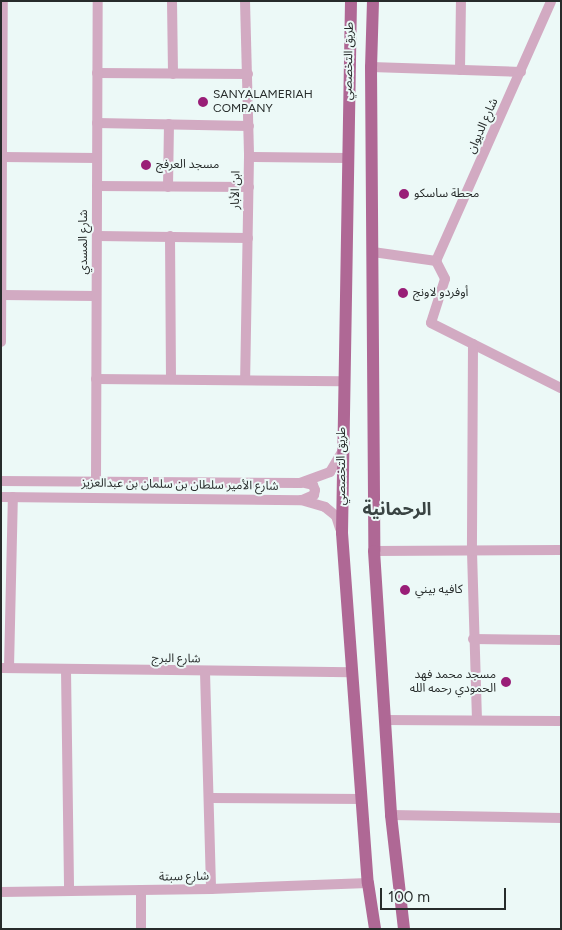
<!DOCTYPE html>
<meta charset="utf-8">
<style>
body{margin:0}
#map{position:relative;width:562px;height:930px;overflow:hidden;background:#ecf9f7;font-family:Figtree,"Noto Sans Arabic",sans-serif}
div>[style]{position:absolute}
.minor>*{height:10px;margin:-5px;padding:0 5px;transform-origin:5px;border-radius:5px;background:#d2aac2}
.major>*{height:12px;margin:-6px;padding:0 6px;transform-origin:6px;border-radius:6px;background:#af6895}
.dots>*{width:14px;height:14px;translate:-50% -50%;box-sizing:border-box;border:2px solid #ecf9f7;border-radius:50%}
span{translate:-50% -50%;white-space:nowrap;text-align:center;line-height:1.15;-webkit-text-stroke:4px #ecf9f7;paint-order:stroke}
.street-label{font-size:12px;color:#272c2b}
.poi-label{font-size:12px;color:#272c2b}
.left{translate:0 -50%;text-align:left}
.right{translate:-100% -50%;text-align:right}
.district-label{font-size:18px;color:#3a4443;font-weight:700}
.frame{position:absolute;inset:0;border:2px solid #272c2b;pointer-events:none}
.scale{position:absolute;left:380px;top:888px;width:126px;height:22px;box-sizing:border-box;border:2px solid #272c2b;border-top:0;padding-left:6px;font-size:15px;line-height:18px;white-space:nowrap;color:#272c2b;-webkit-text-stroke:4px #ecf9f7;paint-order:stroke}
</style>
<div id="map">
<div class="minor">
<div style="left:172px;top:1px;width:73px;rotate:89.2deg"></div>
<div style="left:245px;top:1px;width:156px;rotate:88.5deg"></div>
<div style="left:249px;top:157px;width:223px;rotate:91deg"></div>
<div style="left:371px;top:67px;width:150px;rotate:1.9deg"></div>
<div style="left:460px;top:70px;width:69px;rotate:-89.2deg"></div>
<div style="left:97px;top:73px;width:151px;rotate:0.4deg"></div>
<div style="left:97px;top:123px;width:152px;rotate:1.1deg"></div>
<div style="left:3px;top:157px;width:94px;rotate:0.6deg"></div>
<div style="left:249px;top:157px;width:99px;rotate:0.6deg"></div>
<div style="left:97px;top:186px;width:152px;rotate:0.4deg"></div>
<div style="left:168px;top:187px;width:63px;rotate:-89.1deg"></div>
<div style="left:98px;top:236px;width:150px;rotate:0.8deg"></div>
<div style="left:170px;top:236px;width:142px;rotate:89.6deg"></div>
<div style="left:373px;top:252px;width:64px;rotate:8.1deg"></div>
<div style="left:436px;top:261px;width:284px;rotate:-66.1deg"></div>
<div style="left:436px;top:261px;width:20px;rotate:63deg"></div>
<div style="left:445px;top:279px;width:46px;rotate:107.7deg"></div>
<div style="left:431px;top:323px;width:145px;rotate:26.6deg"></div>
<div style="left:3px;top:295px;width:93px;rotate:0.6deg"></div>
<div style="left:1px;top:342px;width:341px;rotate:-89.7deg"></div>
<div style="left:473px;top:344px;width:208px;rotate:90.3deg"></div>
<div style="left:472px;top:552px;width:168px;rotate:88.3deg"></div>
<div style="left:96px;top:379px;width:246px;rotate:0.5deg"></div>
<div style="left:1px;top:481px;width:299px;rotate:0.4deg"></div>
<div style="left:300px;top:483px;width:32px;rotate:-20deg"></div>
<div style="left:330px;top:472px;width:23px;rotate:-59deg"></div>
<div style="left:96px;top:482px;width:481px;rotate:-89.8deg"></div>
<div style="left:1px;top:497px;width:300px;rotate:0.6deg"></div>
<div style="left:301px;top:500px;width:25px;rotate:16deg"></div>
<div style="left:325px;top:507px;width:14px;rotate:39deg"></div>
<div style="left:336px;top:516px;width:13px;rotate:72deg"></div>
<div style="left:302px;top:500px;width:13px;rotate:-23deg"></div>
<div style="left:314px;top:495px;width:5px;rotate:-79deg"></div>
<div style="left:315px;top:490px;width:5px;rotate:-112deg"></div>
<div style="left:313px;top:485px;width:9px;rotate:-167deg"></div>
<div style="left:374px;top:551px;width:187px;rotate:-0.3deg"></div>
<div style="left:473px;top:639px;width:88px;rotate:0.7deg"></div>
<div style="left:1px;top:668px;width:350px;rotate:0.7deg"></div>
<div style="left:9px;top:668px;width:171px;rotate:-88.7deg"></div>
<div style="left:66px;top:670px;width:221px;rotate:89.2deg"></div>
<div style="left:205px;top:672px;width:217px;rotate:88.4deg"></div>
<div style="left:385px;top:720px;width:176px;rotate:0.3deg"></div>
<div style="left:210px;top:798px;width:152px;rotate:0.4deg"></div>
<div style="left:391px;top:815px;width:170px;rotate:1deg"></div>
<div style="left:141px;top:891px;width:38px;rotate:90deg"></div>
<div style="left:1px;top:892px;width:210px;rotate:-0.8deg"></div>
<div style="left:211px;top:889px;width:157px;rotate:-2.2deg"></div>
</div>
<div class="major">
<div style="left:351px;top:1px;width:532px;rotate:90.97deg"></div>
<div style="left:342px;top:533px;width:351px;rotate:85.8deg"></div>
<div style="left:368px;top:883px;width:47px;rotate:81.3deg"></div>
<div style="left:373px;top:1px;width:66px;rotate:91.7deg"></div>
<div style="left:371px;top:67px;width:484px;rotate:89.6deg"></div>
<div style="left:374px;top:551px;width:265px;rotate:86.3deg"></div>
<div style="left:391px;top:815px;width:115px;rotate:83.5deg"></div>
</div>
<div class="dots">
<div style="left:203px;top:102px;background:#991e77"></div>
<div style="left:146px;top:165px;background:#991e77"></div>
<div style="left:404px;top:194px;background:#991e77"></div>
<div style="left:403px;top:293px;background:#991e77"></div>
<div style="left:405px;top:590px;background:#991e77"></div>
<div style="left:506px;top:682px;background:#991e77"></div>
</div>
<div class="street-label">
<span style="left:349px;top:61px;rotate:-89deg">طريق التخصصي</span>
<span style="left:483px;top:126px;rotate:-66deg">شارع الديوان</span>
<span style="left:236px;top:190px;rotate:-89deg">ابن الأبار</span>
<span style="left:84px;top:242px;rotate:-90deg">شارع المسدي</span>
<span style="left:342px;top:466px;rotate:-90deg">طريق التخصصي</span>
<span style="left:180px;top:485px;rotate:1deg">شارع الأمير سلطان بن سلمان بن عبدالعزيز</span>
<span style="left:176px;top:659px;rotate:1deg">شارع البرج</span>
<span style="left:184px;top:877px;rotate:-1deg">شارع سبتة</span>
</div>
<div class="poi-label">
<span class="left" style="left:213px;top:102px">SANYALAMERIAH<br>COMPANY</span>
<span class="left" style="left:156px;top:165px">مسجد العرفج</span>
<span class="left" style="left:414px;top:194px">محطة ساسكو</span>
<span class="left" style="left:413px;top:293px">أوفردو لاونج</span>
<span class="left" style="left:415px;top:590px">كافيه بيني</span>
<span class="right" style="left:496px;top:682px">مسجد محمد فهد<br>الحمودي رحمه الله</span>
</div>
<div class="district-label">
<span style="left:397px;top:509px">الرحمانية</span>
</div>
<div class="frame"></div>
<div class="scale">100 m</div>
</div>
